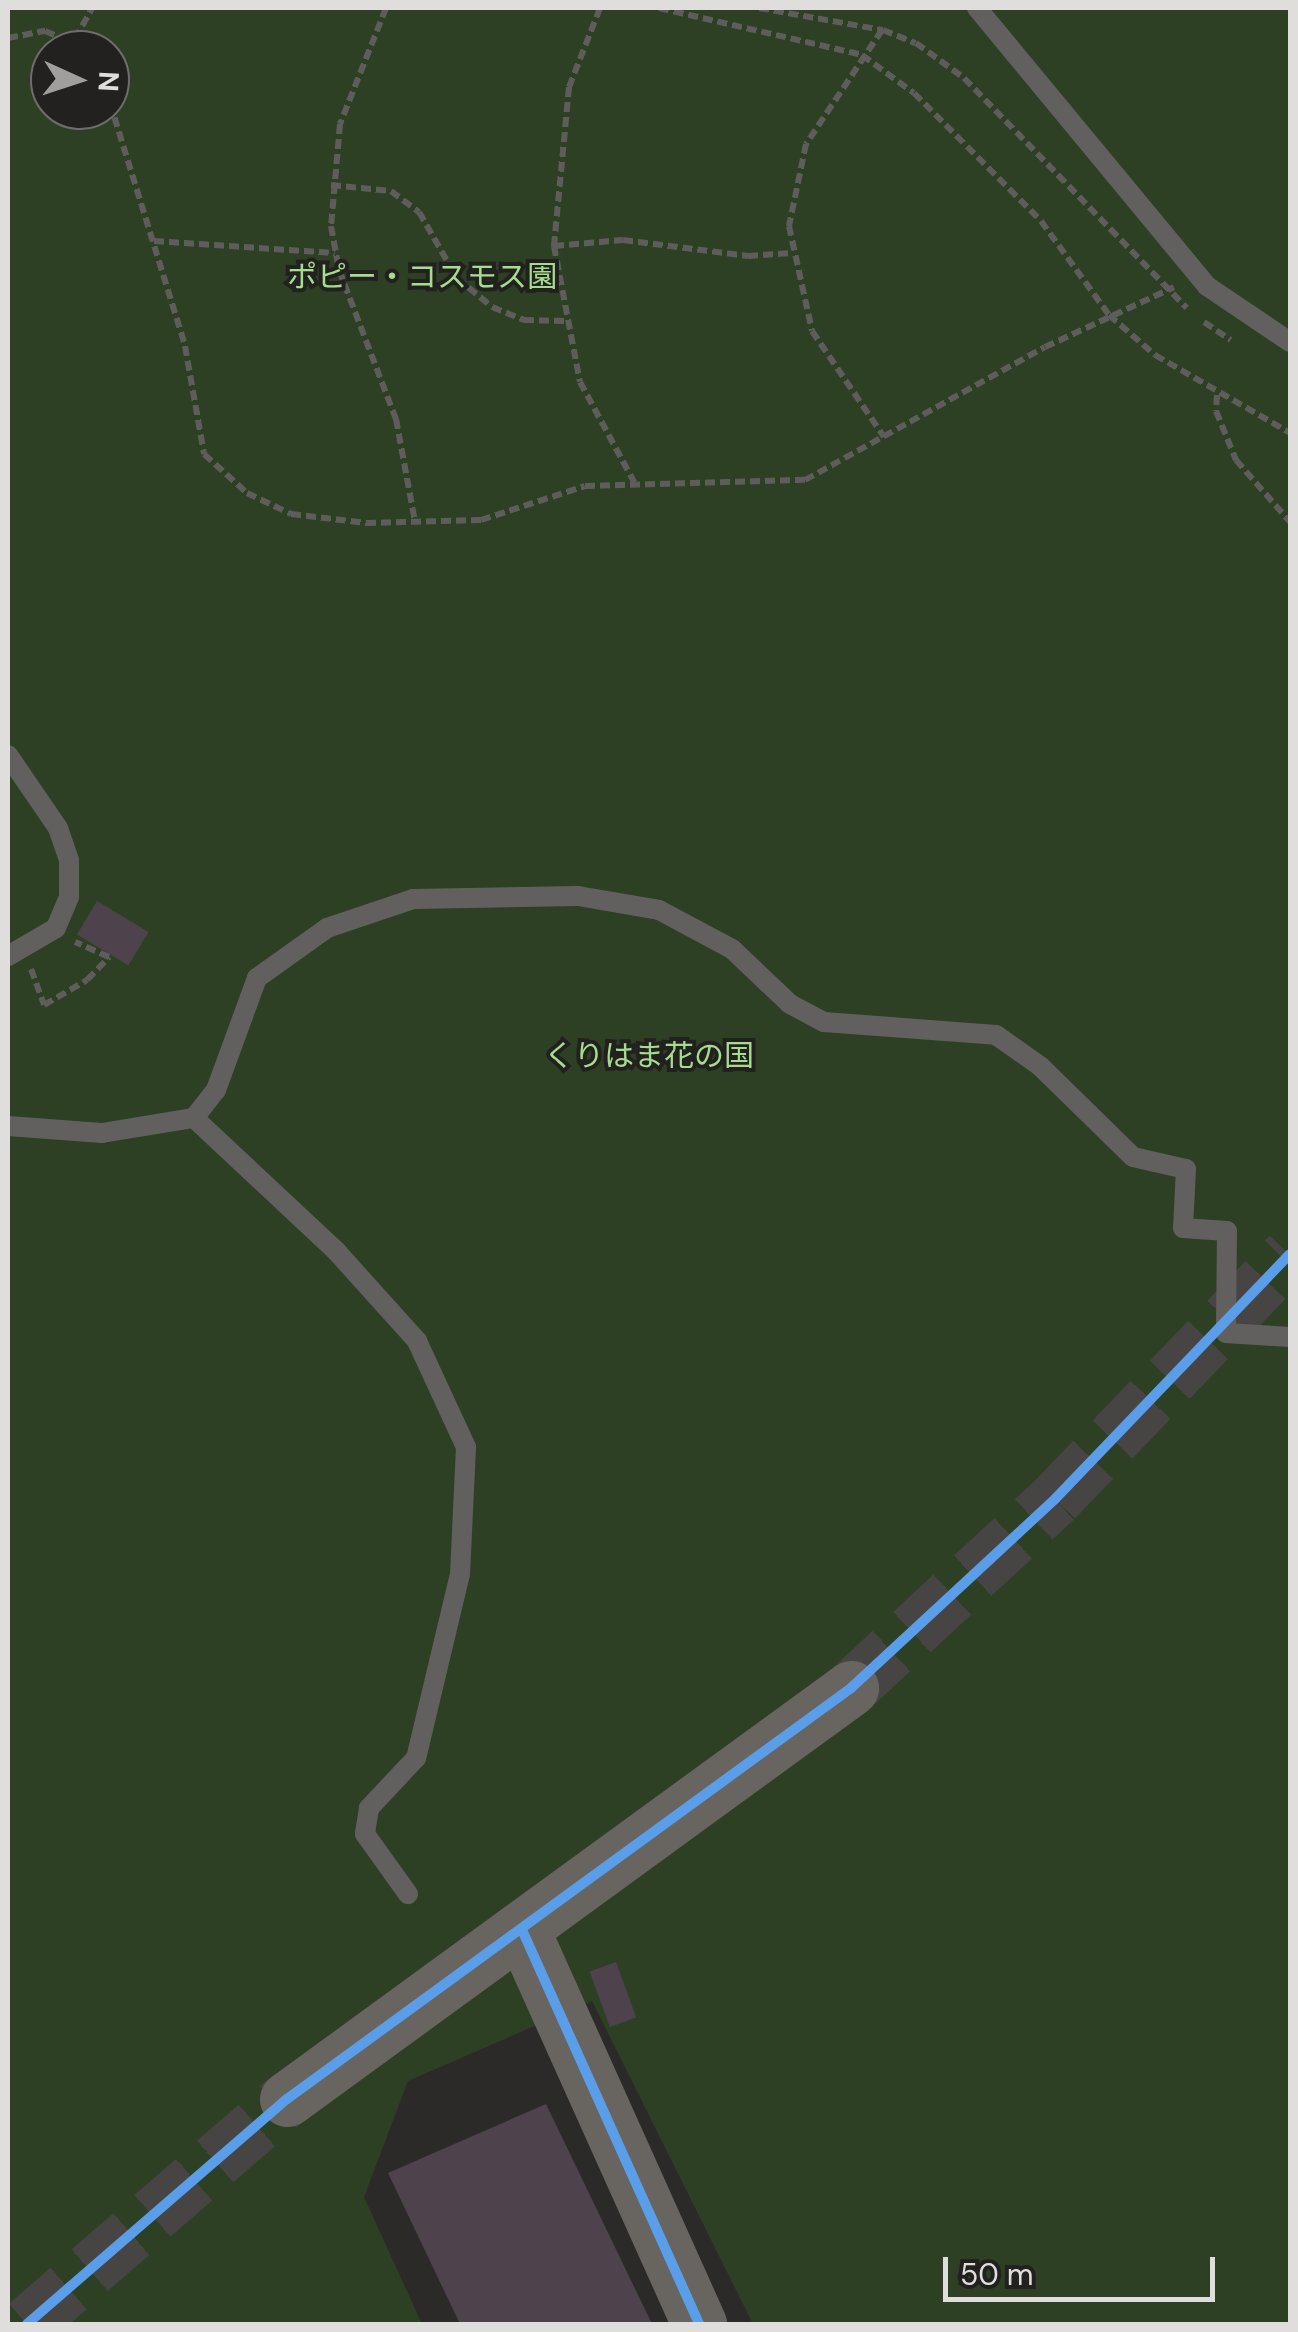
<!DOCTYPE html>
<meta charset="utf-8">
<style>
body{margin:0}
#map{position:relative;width:1298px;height:2332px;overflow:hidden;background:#2b2a29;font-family:"DM Sans","Noto Sans JP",sans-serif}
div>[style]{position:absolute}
.green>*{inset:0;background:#2d4024}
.building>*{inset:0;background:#4e434c;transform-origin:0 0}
.secondary-tunnel>*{height:55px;margin-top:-27.5px;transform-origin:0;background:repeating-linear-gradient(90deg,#464544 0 55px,transparent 0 83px)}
.path>*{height:6px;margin-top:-3px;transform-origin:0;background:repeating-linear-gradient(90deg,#5e5d5c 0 10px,transparent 0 15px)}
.lane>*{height:20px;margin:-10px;padding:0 10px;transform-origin:10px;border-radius:10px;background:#61605f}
.secondary>*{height:55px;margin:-27.5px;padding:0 27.5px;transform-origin:27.5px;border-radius:27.5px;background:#686560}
.cycleway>*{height:10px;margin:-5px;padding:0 5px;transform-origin:5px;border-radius:5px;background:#5a9eea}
span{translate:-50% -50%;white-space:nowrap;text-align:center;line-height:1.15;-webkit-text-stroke:8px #22211f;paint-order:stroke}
.park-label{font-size:30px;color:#a4dd8b}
.frame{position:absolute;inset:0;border:10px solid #dfdedd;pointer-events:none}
.north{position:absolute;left:30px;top:30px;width:100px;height:100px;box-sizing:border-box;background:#22211f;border:2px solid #6e6d6b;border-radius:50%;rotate:93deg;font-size:28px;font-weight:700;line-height:40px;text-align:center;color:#dfdedd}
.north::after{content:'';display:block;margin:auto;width:35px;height:45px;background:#a09f9e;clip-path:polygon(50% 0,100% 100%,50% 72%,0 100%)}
.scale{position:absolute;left:943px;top:2257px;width:272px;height:45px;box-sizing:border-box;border:5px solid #dfdedd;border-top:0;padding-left:12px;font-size:30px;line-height:35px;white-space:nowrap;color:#dfdedd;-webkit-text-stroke:8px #22211f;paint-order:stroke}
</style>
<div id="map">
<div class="green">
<div style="clip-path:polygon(evenodd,8px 8px,1290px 8px,1290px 2324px,753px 2324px,592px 2001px,408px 2081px,364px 2197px,422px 2324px,8px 2324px,8px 8px,50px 50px,110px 50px,110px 110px,50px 110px,50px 50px)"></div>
</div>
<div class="building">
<div style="left:97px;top:901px;width:60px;height:39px;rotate:31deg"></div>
<div style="left:616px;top:1962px;width:59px;height:28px;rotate:70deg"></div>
<div style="clip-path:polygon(546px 2104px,652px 2324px,460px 2324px,388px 2173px)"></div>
</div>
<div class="secondary-tunnel">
<div style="left:851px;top:1688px;width:278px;rotate:-42.8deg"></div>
<div style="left:1055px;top:1499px;width:339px;rotate:-46.2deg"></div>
<div style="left:27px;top:2324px;width:344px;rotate:-40.9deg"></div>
</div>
<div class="path">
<div style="left:386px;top:8px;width:125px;rotate:111.6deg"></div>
<div style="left:340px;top:124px;width:102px;rotate:95deg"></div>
<div style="left:331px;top:226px;width:45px;rotate:79.7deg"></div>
<div style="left:339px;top:270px;width:160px;rotate:69.1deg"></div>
<div style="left:396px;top:419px;width:105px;rotate:79.5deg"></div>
<div style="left:600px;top:8px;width:85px;rotate:111.4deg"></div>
<div style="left:569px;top:87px;width:160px;rotate:95.4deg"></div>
<div style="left:554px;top:246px;width:138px;rotate:79.2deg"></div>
<div style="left:580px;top:382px;width:114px;rotate:61.6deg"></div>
<div style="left:659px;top:8px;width:208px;rotate:13deg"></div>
<div style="left:862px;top:55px;width:64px;rotate:36.2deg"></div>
<div style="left:914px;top:93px;width:180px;rotate:45.2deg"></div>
<div style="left:1041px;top:221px;width:116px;rotate:54.1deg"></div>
<div style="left:1109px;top:315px;width:61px;rotate:41deg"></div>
<div style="left:1155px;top:355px;width:156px;rotate:30deg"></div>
<div style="left:759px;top:8px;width:126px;rotate:10.1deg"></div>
<div style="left:883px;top:30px;width:35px;rotate:22deg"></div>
<div style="left:916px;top:43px;width:59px;rotate:36.1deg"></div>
<div style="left:964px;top:78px;width:320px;rotate:45.9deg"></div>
<div style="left:882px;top:30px;width:137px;rotate:123.7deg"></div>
<div style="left:806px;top:144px;width:84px;rotate:101.7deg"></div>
<div style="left:789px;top:226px;width:107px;rotate:77.6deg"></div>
<div style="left:812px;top:331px;width:128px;rotate:55.8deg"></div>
<div style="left:8px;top:38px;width:38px;rotate:-11deg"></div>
<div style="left:45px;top:31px;width:48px;rotate:23.4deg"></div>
<div style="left:75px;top:39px;width:35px;rotate:-61deg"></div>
<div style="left:110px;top:103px;width:254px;rotate:72.8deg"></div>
<div style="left:185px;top:346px;width:110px;rotate:80deg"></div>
<div style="left:204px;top:454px;width:58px;rotate:42.2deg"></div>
<div style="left:247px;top:493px;width:49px;rotate:25.5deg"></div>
<div style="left:291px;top:514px;width:76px;rotate:6.8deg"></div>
<div style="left:366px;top:523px;width:115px;rotate:-1.5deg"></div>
<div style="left:481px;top:520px;width:109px;rotate:-18.1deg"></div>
<div style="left:585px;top:486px;width:220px;rotate:-1.6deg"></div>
<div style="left:805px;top:480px;width:274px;rotate:-29deg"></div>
<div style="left:1045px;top:347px;width:142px;rotate:-24.9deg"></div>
<div style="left:331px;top:185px;width:60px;rotate:5.7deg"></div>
<div style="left:391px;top:191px;width:35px;rotate:37deg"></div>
<div style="left:419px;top:212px;width:76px;rotate:60.1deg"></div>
<div style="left:457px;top:278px;width:45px;rotate:39.6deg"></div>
<div style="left:492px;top:307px;width:35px;rotate:22deg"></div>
<div style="left:524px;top:320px;width:41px;rotate:1.4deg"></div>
<div style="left:154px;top:241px;width:181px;rotate:3.8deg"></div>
<div style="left:554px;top:246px;width:69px;rotate:-5deg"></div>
<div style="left:623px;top:240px;width:126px;rotate:7.3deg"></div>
<div style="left:748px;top:256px;width:44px;rotate:-3.9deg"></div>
<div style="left:1204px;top:322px;width:32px;rotate:34deg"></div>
<div style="left:1217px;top:395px;width:16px;rotate:94deg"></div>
<div style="left:1216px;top:411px;width:53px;rotate:67.8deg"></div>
<div style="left:1236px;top:460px;width:82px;rotate:48.9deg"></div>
<div style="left:31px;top:969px;width:38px;rotate:70deg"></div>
<div style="left:44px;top:1005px;width:50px;rotate:-30.2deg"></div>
<div style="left:87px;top:980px;width:32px;rotate:-46deg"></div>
<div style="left:109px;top:957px;width:37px;rotate:-156deg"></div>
</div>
<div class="lane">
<div style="left:977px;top:8px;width:361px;rotate:50.4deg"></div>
<div style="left:1207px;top:286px;width:100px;rotate:34deg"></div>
<div style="left:8px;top:755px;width:88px;rotate:55.6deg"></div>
<div style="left:58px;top:828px;width:34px;rotate:71deg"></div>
<div style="left:69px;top:860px;width:37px;rotate:90deg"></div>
<div style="left:69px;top:897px;width:34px;rotate:113deg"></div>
<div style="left:56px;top:928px;width:56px;rotate:149.7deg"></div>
<div style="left:194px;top:1118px;width:196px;rotate:43.1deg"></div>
<div style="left:337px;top:1252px;width:120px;rotate:48deg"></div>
<div style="left:417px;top:1341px;width:117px;rotate:65.2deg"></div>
<div style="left:466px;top:1447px;width:127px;rotate:92.7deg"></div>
<div style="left:460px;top:1574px;width:189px;rotate:103.4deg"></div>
<div style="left:416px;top:1758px;width:69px;rotate:133.2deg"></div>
<div style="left:369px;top:1808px;width:26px;rotate:99deg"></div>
<div style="left:365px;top:1834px;width:74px;rotate:54.4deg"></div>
<div style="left:8px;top:1126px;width:94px;rotate:4.3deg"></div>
<div style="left:102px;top:1133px;width:93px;rotate:-9.3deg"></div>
<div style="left:194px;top:1118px;width:36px;rotate:-52deg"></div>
<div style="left:216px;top:1090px;width:119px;rotate:-69.9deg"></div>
<div style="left:257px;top:978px;width:86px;rotate:-35.5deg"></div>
<div style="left:327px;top:928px;width:91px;rotate:-18.6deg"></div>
<div style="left:413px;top:899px;width:165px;rotate:-1deg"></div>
<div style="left:578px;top:896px;width:82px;rotate:9.8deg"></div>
<div style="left:659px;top:910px;width:83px;rotate:28.1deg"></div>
<div style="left:732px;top:949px;width:80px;rotate:43.5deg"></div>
<div style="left:790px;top:1004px;width:38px;rotate:28deg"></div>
<div style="left:824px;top:1022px;width:172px;rotate:4.3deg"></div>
<div style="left:996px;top:1035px;width:54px;rotate:35.2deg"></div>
<div style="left:1040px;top:1066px;width:130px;rotate:44.4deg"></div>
<div style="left:1133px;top:1157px;width:54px;rotate:12.8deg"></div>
<div style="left:1186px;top:1169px;width:59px;rotate:92.9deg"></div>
<div style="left:1183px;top:1228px;width:44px;rotate:3.9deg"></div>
<div style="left:1227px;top:1231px;width:102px;rotate:90.6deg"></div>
<div style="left:1226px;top:1333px;width:64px;rotate:3.6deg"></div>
</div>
<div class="secondary">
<div style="left:523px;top:1932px;width:430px;rotate:65.8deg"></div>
<div style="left:287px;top:2099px;width:698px;rotate:-36.08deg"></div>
</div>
<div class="cycleway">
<div style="left:523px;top:1932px;width:430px;rotate:65.8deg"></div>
<div style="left:27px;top:2324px;width:344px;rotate:-40.9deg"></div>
<div style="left:287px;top:2099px;width:698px;rotate:-36.08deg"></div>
<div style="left:851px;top:1688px;width:278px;rotate:-42.8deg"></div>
<div style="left:1055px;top:1499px;width:339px;rotate:-46.2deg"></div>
</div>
<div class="park-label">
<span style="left:422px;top:277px">ポピー・コスモス園</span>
<span style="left:649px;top:1056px">くりはま花の国</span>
</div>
<div class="frame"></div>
<div class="north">N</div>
<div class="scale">50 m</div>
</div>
